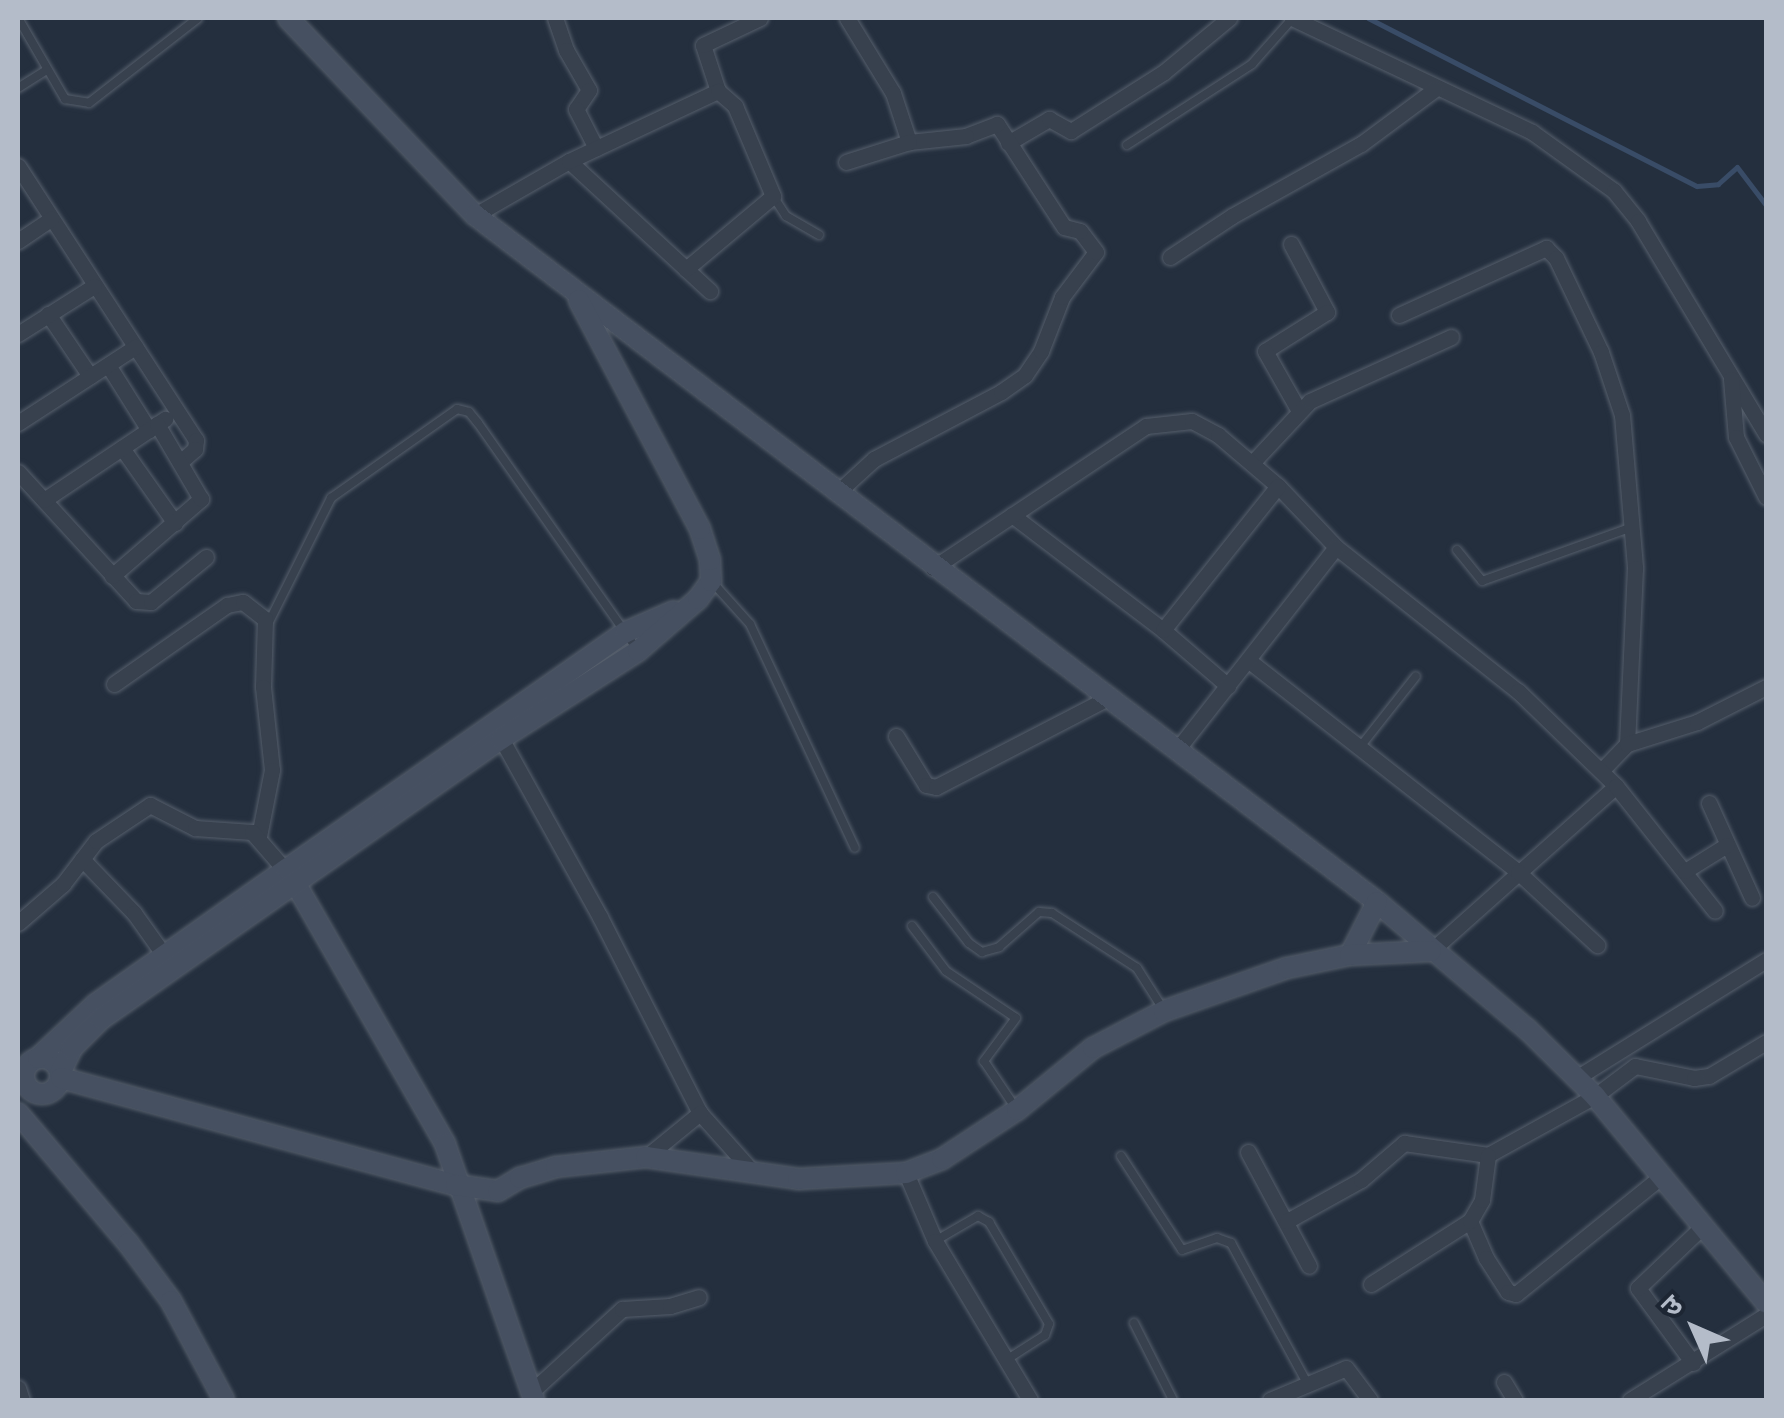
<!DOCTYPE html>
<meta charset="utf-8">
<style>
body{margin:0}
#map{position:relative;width:1784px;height:1418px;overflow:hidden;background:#242f3e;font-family:"Sofia Sans Condensed","Noto Sans Devanagari",sans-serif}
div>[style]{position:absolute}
.stream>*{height:5px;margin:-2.5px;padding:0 2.5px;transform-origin:2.5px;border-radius:2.5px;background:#394c67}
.roads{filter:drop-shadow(0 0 2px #565f6c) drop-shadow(0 0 2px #565f6c)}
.lane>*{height:8px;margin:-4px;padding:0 4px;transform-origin:4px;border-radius:4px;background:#38414e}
.street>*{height:15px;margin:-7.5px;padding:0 7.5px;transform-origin:7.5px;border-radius:7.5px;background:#38414e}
.secondary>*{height:20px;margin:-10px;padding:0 10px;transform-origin:10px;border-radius:10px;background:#465061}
.secondary>.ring{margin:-10px;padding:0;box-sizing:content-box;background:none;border:20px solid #465061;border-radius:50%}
span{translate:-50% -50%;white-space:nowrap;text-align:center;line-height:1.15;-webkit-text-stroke:8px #1d2633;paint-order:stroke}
.frame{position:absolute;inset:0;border:20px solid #b4bcc9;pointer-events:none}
.north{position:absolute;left:1644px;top:1278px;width:100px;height:100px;-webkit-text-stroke:8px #1d2633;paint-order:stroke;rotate:315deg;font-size:28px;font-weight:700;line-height:40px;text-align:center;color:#b4bcc9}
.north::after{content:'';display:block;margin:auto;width:35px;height:45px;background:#b4bcc9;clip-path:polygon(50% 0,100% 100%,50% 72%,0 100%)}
</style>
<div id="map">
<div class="stream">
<div style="left:1368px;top:18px;width:369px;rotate:27.1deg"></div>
<div style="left:1697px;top:186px;width:21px;rotate:-5deg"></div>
<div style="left:1718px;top:184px;width:25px;rotate:-42deg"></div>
<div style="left:1737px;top:167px;width:48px;rotate:52.7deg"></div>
</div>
<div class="roads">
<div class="lane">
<div style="left:18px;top:18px;width:94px;rotate:59.9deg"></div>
<div style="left:65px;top:99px;width:24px;rotate:9deg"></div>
<div style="left:89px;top:103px;width:138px;rotate:-37.9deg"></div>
<div style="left:18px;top:88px;width:34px;rotate:-32deg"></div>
<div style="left:1127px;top:145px;width:149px;rotate:-32.9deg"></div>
<div style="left:1252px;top:64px;width:62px;rotate:-48.3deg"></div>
<div style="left:773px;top:196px;width:24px;rotate:57deg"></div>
<div style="left:786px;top:216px;width:38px;rotate:30deg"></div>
<div style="left:1457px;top:550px;width:40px;rotate:51deg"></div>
<div style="left:1482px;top:581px;width:159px;rotate:-19.8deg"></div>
<div style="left:714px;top:584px;width:54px;rotate:48deg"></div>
<div style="left:750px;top:624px;width:247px;rotate:64.9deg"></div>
<div style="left:268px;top:624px;width:141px;rotate:-63.4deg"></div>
<div style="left:331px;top:498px;width:154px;rotate:-35.2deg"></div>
<div style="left:457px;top:409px;width:12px;rotate:14deg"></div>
<div style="left:469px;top:412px;width:14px;rotate:51deg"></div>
<div style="left:478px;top:423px;width:279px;rotate:54.9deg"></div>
<div style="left:1360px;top:747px;width:90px;rotate:-51.7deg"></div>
<div style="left:933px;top:897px;width:58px;rotate:52deg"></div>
<div style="left:969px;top:943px;width:16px;rotate:35deg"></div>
<div style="left:982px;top:952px;width:18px;rotate:-16deg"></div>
<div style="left:999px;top:947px;width:53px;rotate:-41.2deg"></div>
<div style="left:1039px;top:912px;width:13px;rotate:4deg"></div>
<div style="left:1052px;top:913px;width:101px;rotate:32.9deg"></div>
<div style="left:1137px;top:968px;width:49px;rotate:57.6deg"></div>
<div style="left:912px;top:926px;width:56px;rotate:52.9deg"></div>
<div style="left:946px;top:971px;width:84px;rotate:33.9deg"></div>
<div style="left:1016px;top:1018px;width:54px;rotate:126.7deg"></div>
<div style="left:984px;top:1061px;width:59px;rotate:56deg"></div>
<div style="left:1121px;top:1156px;width:112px;rotate:57deg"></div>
<div style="left:1182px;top:1250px;width:37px;rotate:-19deg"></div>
<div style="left:1217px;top:1238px;width:15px;rotate:20deg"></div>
<div style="left:1231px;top:1243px;width:159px;rotate:61.5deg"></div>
<div style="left:935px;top:1241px;width:50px;rotate:-30.2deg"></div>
<div style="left:978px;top:1216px;width:13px;rotate:29deg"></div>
<div style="left:989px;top:1222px;width:118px;rotate:59.5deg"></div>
<div style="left:1049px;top:1324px;width:12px;rotate:110deg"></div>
<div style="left:1045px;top:1335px;width:46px;rotate:147.3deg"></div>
<div style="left:1134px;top:1323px;width:86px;rotate:63.1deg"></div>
</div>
<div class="street">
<div style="left:555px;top:18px;width:34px;rotate:71deg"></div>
<div style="left:566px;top:50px;width:46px;rotate:60.1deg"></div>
<div style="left:589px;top:90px;width:23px;rotate:124deg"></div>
<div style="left:576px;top:109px;width:44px;rotate:62.9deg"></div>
<div style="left:847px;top:18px;width:88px;rotate:58.5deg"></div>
<div style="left:893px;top:93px;width:52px;rotate:71.9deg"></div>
<div style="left:1292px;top:18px;width:266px;rotate:25.4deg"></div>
<div style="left:1532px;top:132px;width:101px;rotate:35.7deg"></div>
<div style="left:1614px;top:191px;width:38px;rotate:51deg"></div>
<div style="left:1638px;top:221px;width:249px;rotate:59deg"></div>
<div style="left:718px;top:91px;width:48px;rotate:-108.1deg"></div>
<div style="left:703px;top:45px;width:63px;rotate:-25.3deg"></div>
<div style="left:1008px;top:143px;width:48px;rotate:-30.3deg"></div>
<div style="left:1049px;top:119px;width:25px;rotate:29deg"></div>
<div style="left:1071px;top:131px;width:110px;rotate:-32.4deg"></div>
<div style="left:1164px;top:72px;width:85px;rotate:-39.7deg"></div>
<div style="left:569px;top:161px;width:192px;rotate:42.7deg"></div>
<div style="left:18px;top:166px;width:327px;rotate:57deg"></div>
<div style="left:196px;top:440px;width:9px;rotate:96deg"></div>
<div style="left:195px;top:449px;width:18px;rotate:139deg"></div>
<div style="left:475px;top:215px;width:108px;rotate:-29.9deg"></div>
<div style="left:569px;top:161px;width:165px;rotate:-25.2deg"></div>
<div style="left:718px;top:91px;width:23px;rotate:41deg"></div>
<div style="left:735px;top:106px;width:98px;rotate:67.1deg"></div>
<div style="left:773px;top:196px;width:114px;rotate:140deg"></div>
<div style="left:18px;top:241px;width:40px;rotate:-34deg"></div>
<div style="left:1291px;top:244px;width:77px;rotate:62.1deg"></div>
<div style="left:1327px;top:312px;width:73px;rotate:147.8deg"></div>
<div style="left:1265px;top:351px;width:67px;rotate:60.4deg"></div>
<div style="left:1170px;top:257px;width:74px;rotate:-33.5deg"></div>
<div style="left:1232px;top:216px;width:148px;rotate:-29.2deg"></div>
<div style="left:1361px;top:144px;width:92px;rotate:-36.6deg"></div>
<div style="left:48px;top:314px;width:75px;rotate:55.9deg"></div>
<div style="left:1399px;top:315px;width:162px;rotate:-24.5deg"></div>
<div style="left:1546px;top:248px;width:14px;rotate:45deg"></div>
<div style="left:1556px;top:258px;width:104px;rotate:64.4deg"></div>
<div style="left:1601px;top:352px;width:66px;rotate:71.6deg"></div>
<div style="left:1622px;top:415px;width:154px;rotate:85.1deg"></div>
<div style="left:1635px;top:568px;width:176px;rotate:92.6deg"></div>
<div style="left:1627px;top:744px;width:37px;rotate:134deg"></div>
<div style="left:18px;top:334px;width:90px;rotate:-32.3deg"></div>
<div style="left:108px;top:365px;width:77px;rotate:57.8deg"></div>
<div style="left:1731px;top:379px;width:58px;rotate:85.1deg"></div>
<div style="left:1736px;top:437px;width:67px;rotate:63.4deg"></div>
<div style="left:18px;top:423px;width:140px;rotate:-33deg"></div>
<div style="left:122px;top:448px;width:92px;rotate:54.8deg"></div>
<div style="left:1252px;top:463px;width:85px;rotate:-46.9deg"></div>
<div style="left:1310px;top:401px;width:155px;rotate:-24.4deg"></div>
<div style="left:18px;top:472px;width:175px;rotate:47.5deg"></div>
<div style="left:136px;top:601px;width:15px;rotate:4deg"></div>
<div style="left:151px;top:602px;width:71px;rotate:-39.3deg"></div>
<div style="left:838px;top:492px;width:49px;rotate:-42.5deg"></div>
<div style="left:874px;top:459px;width:144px;rotate:-27.8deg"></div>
<div style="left:1001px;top:392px;width:29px;rotate:-35deg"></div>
<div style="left:1025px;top:375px;width:29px;rotate:-56deg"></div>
<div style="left:1041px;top:351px;width:58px;rotate:-68.7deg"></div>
<div style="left:1062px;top:297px;width:56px;rotate:-52.9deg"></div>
<div style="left:1096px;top:252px;width:26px;rotate:-127deg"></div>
<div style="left:1080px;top:231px;width:16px;rotate:-166deg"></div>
<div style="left:1064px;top:227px;width:123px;rotate:-123deg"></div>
<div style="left:997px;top:124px;width:33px;rotate:159deg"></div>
<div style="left:966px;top:136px;width:57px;rotate:174deg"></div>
<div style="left:909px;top:142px;width:66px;rotate:162.4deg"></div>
<div style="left:44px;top:500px;width:146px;rotate:-33.8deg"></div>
<div style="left:1012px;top:515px;width:190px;rotate:37.3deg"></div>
<div style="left:1163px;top:630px;width:86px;rotate:40.7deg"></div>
<div style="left:933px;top:568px;width:256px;rotate:-33.7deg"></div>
<div style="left:1146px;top:426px;width:46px;rotate:-6.2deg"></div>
<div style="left:1192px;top:421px;width:30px;rotate:28deg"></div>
<div style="left:1218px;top:435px;width:79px;rotate:40.4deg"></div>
<div style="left:1278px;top:486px;width:84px;rotate:46.4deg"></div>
<div style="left:1336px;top:547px;width:232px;rotate:38.4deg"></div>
<div style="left:1518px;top:691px;width:136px;rotate:44.1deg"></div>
<div style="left:1616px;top:786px;width:248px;rotate:138.3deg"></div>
<div style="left:112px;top:576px;width:118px;rotate:-40.9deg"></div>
<div style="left:201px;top:499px;width:87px;rotate:-120.4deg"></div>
<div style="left:1163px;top:630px;width:184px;rotate:-51.4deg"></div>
<div style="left:1248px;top:660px;width:343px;rotate:38.1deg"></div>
<div style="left:1518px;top:872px;width:108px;rotate:42.7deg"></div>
<div style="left:114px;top:684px;width:138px;rotate:-35deg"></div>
<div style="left:227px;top:605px;width:16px;rotate:-11deg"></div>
<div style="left:243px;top:602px;width:28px;rotate:38deg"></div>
<div style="left:265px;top:619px;width:68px;rotate:91.7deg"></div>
<div style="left:263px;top:687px;width:83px;rotate:83.8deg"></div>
<div style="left:272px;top:770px;width:67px;rotate:101.1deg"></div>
<div style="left:498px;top:733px;width:210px;rotate:61deg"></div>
<div style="left:600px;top:917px;width:220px;rotate:63deg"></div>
<div style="left:700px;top:1113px;width:75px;rotate:48.2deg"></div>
<div style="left:896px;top:736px;width:57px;rotate:58.5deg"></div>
<div style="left:926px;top:785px;width:10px;rotate:11deg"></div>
<div style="left:936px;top:787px;width:191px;rotate:-27.4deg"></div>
<div style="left:1627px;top:744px;width:73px;rotate:-17.4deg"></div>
<div style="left:1697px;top:722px;width:77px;rotate:-26.9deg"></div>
<div style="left:1176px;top:751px;width:259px;rotate:-51.9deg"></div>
<div style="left:1616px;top:786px;width:159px;rotate:51.6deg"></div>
<div style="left:1709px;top:803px;width:104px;rotate:65.6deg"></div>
<div style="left:82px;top:859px;width:75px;rotate:46.1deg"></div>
<div style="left:134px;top:913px;width:52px;rotate:54.5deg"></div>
<div style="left:1685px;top:871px;width:49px;rotate:-31.8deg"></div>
<div style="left:18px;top:923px;width:60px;rotate:-40.9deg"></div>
<div style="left:63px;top:884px;width:54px;rotate:-52.5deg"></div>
<div style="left:96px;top:841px;width:65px;rotate:-33.7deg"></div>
<div style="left:150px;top:805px;width:51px;rotate:27.1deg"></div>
<div style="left:195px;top:828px;width:57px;rotate:4deg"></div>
<div style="left:252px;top:832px;width:50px;rotate:49deg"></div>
<div style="left:1578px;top:1077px;width:221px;rotate:-31.9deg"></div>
<div style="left:1248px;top:1152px;width:129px;rotate:61.8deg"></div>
<div style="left:646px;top:1157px;width:70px;rotate:-39.2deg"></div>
<div style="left:906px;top:1173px;width:74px;rotate:66.9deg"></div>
<div style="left:935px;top:1241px;width:185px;rotate:59.1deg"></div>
<div style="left:1287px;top:1221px;width:85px;rotate:-29deg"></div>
<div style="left:1361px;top:1180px;width:57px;rotate:-40.7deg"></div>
<div style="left:1404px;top:1143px;width:85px;rotate:8.1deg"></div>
<div style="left:1488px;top:1155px;width:122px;rotate:-28.9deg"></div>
<div style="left:1595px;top:1096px;width:50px;rotate:-36.9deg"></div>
<div style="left:1635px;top:1066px;width:60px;rotate:11.5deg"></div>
<div style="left:1694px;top:1078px;width:15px;rotate:-8deg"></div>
<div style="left:1709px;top:1076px;width:66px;rotate:-30.8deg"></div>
<div style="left:1470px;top:1221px;width:40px;rotate:66.6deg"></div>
<div style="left:1486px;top:1258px;width:40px;rotate:57.1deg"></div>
<div style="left:1508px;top:1292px;width:8px;rotate:14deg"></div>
<div style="left:1516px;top:1294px;width:189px;rotate:-39deg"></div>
<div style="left:1371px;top:1284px;width:117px;rotate:-32.5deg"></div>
<div style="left:1470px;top:1221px;width:24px;rotate:-60deg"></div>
<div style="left:1482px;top:1200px;width:45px;rotate:-82.4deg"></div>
<div style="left:1693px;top:1363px;width:93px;rotate:-126.3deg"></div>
<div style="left:1638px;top:1288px;width:90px;rotate:-43.6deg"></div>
<div style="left:1504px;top:1382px;width:21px;rotate:59deg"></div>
<div style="left:18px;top:1388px;width:13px;rotate:72deg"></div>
<div style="left:530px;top:1393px;width:125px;rotate:-42.4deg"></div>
<div style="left:622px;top:1309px;width:48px;rotate:-3.6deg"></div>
<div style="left:670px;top:1306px;width:30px;rotate:-17deg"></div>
<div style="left:1270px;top:1400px;width:82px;rotate:-22.8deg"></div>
<div style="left:1346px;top:1368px;width:40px;rotate:53deg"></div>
<div style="left:1630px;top:1400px;width:160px;rotate:-32deg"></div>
</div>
<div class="secondary">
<div style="left:288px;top:18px;width:272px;rotate:46.5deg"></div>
<div style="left:475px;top:215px;width:1134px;rotate:37.29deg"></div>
<div style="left:1377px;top:902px;width:197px;rotate:40.3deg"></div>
<div style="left:1527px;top:1029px;width:95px;rotate:44.6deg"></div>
<div style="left:1595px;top:1096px;width:268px;rotate:50.4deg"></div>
<div style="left:290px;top:874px;width:311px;rotate:60.1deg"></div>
<div style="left:445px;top:1144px;width:271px;rotate:70.8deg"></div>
<div style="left:1350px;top:955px;width:59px;rotate:-63deg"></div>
<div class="ring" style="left:24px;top:1058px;width:16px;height:16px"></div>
<div style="left:38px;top:1058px;width:79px;rotate:-43deg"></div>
<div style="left:96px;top:1004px;width:234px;rotate:-35.3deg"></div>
<div style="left:287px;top:869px;width:414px;rotate:-35deg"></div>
<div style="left:626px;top:632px;width:52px;rotate:-23.6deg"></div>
<div style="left:60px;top:1073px;width:28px;rotate:-64deg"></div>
<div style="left:72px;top:1048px;width:41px;rotate:-45deg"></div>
<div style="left:101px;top:1019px;width:488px;rotate:-35deg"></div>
<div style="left:501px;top:739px;width:163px;rotate:-32.7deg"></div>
<div style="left:638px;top:651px;width:79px;rotate:-40.9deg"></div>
<div style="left:698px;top:599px;width:22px;rotate:-54deg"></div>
<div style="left:711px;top:581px;width:21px;rotate:-93deg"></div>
<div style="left:710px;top:560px;width:33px;rotate:-108deg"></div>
<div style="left:700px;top:529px;width:259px;rotate:-117.9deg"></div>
<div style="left:61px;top:1078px;width:409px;rotate:15.2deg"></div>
<div style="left:456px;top:1185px;width:42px;rotate:8.1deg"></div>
<div style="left:498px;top:1191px;width:26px;rotate:-31deg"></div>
<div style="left:520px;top:1178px;width:38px;rotate:-17deg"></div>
<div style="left:556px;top:1167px;width:91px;rotate:-6.3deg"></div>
<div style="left:646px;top:1157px;width:154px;rotate:8.2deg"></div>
<div style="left:798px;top:1179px;width:108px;rotate:-3.2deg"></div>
<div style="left:906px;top:1173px;width:39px;rotate:-21deg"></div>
<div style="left:942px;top:1159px;width:90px;rotate:-33.2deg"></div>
<div style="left:1017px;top:1110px;width:98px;rotate:-39.2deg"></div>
<div style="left:1093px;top:1048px;width:80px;rotate:-27.5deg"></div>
<div style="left:1164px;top:1011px;width:130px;rotate:-19.3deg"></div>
<div style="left:1287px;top:968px;width:64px;rotate:-11.7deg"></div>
<div style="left:1350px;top:955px;width:81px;rotate:-2.8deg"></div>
<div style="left:18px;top:1113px;width:170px;rotate:49.8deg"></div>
<div style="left:128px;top:1243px;width:72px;rotate:53.4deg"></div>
<div style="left:171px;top:1301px;width:112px;rotate:61.8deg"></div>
</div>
</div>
<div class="frame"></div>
<div class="north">उ</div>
</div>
